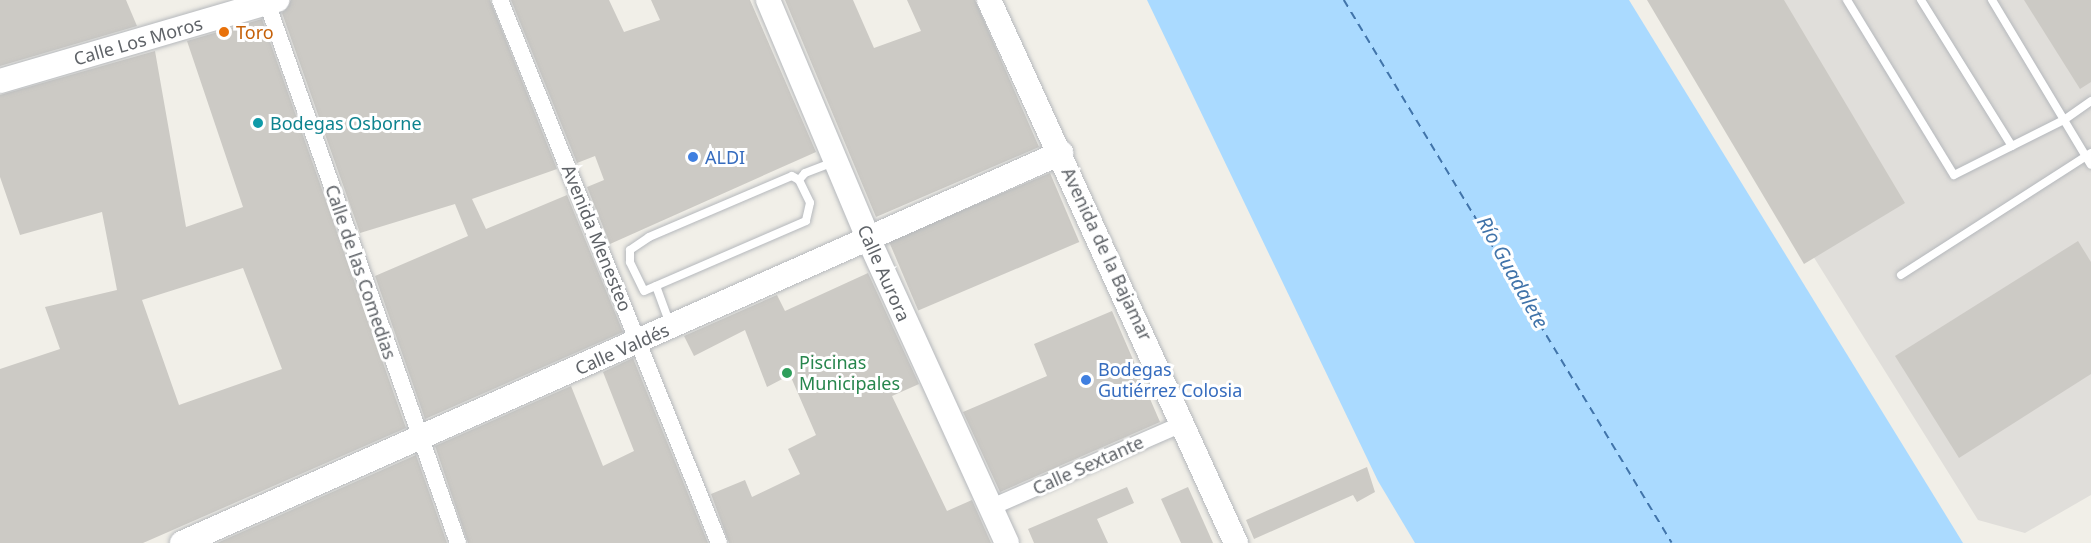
<!DOCTYPE html>
<meta charset="utf-8">
<style>
body{margin:0}
#map{position:relative;width:2091px;height:543px;overflow:hidden;background:#f1efe8;font-family:"Noto Sans",sans-serif}
div>[style]{position:absolute}
.industrial>*{inset:0;background:#e0deda}
.water>*{inset:0;background:#aadaff}
.ferry>*{height:1.5px;margin-top:-0.75px;transform-origin:0;background:repeating-linear-gradient(90deg,#4174aa 0 8px,transparent 0 14px)}
.building>*{inset:0;background:#cccac5;transform-origin:0 0}
.roads{filter:drop-shadow(0 0 2px #b5b8bc) drop-shadow(0 0 2px #b5b8bc)}
.lane>*{height:8px;margin:-4px;padding:0 4px;transform-origin:4px;border-radius:4px;background:#fff}
.street>*{height:16px;margin:-8px;padding:0 8px;transform-origin:8px;border-radius:8px;background:#fff}
.secondary>*{height:24px;margin:-12px;padding:0 12px;transform-origin:12px;border-radius:12px;background:#fff}
.dots>*{width:16px;height:16px;translate:-50% -50%;box-sizing:border-box;border:3px solid #fff;border-radius:50%}
span{translate:-50% -50%;white-space:nowrap;text-align:center;line-height:1.15;-webkit-text-stroke:6px #fff;paint-order:stroke}
.food-label{font-size:18px;color:#c56008}
.left{translate:0 -50%;text-align:left}
.street-label{font-size:18px;color:#5f6368}
.culture-label{font-size:18px;color:#0d838f}
.shop-label{font-size:18px;color:#366cbe}
.leisure-label{font-size:18px;color:#27864d}
.water-label{font-size:20px;color:#4174aa;font-style:italic}
</style>
<div id="map">
<div class="industrial">
<div style="clip-path:polygon(1653px 0,2091px 0,2091px 495px,2025px 533px,1978px 520px)"></div>
</div>
<div class="water">
<div style="clip-path:polygon(1147px 0,1629px 0,1963px 543px,1415px 543px,1378px 481px)"></div>
</div>
<div class="ferry">
<div style="left:1344px;top:0;width:634px;rotate:58.87deg"></div>
</div>
<div class="building">
<div style="clip-path:polygon(0 0,126px 0,137px 26px,0 66px)"></div>
<div style="clip-path:polygon(291px 0,490px 0,557px 169px,472px 199px,486px 229px,567px 195px,623px 332px,425px 419px,375px 276px,468px 236px,455px 204px,360px 233px,282px 13px)"></div>
<div style="clip-path:polygon(511px 0,609px 0,624px 32px,660px 20px,651px 0,750px 0,816px 152px,610px 244px,587px 187px,604px 180px,595px 156px,577px 163px)"></div>
<div style="clip-path:polygon(785px 0,853px 0,874px 48px,921px 31px,907px 0,975px 0,1039px 147px,876px 217px)"></div>
<div style="clip-path:polygon(1647px 0,1784px 0,1905px 203px,1804px 264px)"></div>
<div style="clip-path:polygon(2024px 0,2091px 0,2091px 82px,2080px 89px)"></div>
<div style="clip-path:polygon(evenodd,262px 19px,406px 428px,143px 543px,0 543px,0 369px,60px 349px,45px 307px,117px 290px,102px 212px,20px 235px,0 177px,0 95px,155px 51px,186px 227px,243px 207px,187px 41px,262px 19px,243px 268px,282px 369px,179px 405px,142px 300px,243px 268px)"></div>
<div style="left:1050px;top:173px;width:75px;height:175px;rotate:67deg"></div>
<div style="clip-path:polygon(2078px 241px,2091px 262px,2091px 374px,1959px 458px,1895px 356px)"></div>
<div style="clip-path:polygon(868px 273px,919px 384px,892px 396px,947px 511px,972px 500px,991px 543px,729px 543px,711px 494px,745px 480px,752px 497px,800px 474px,788px 449px,816px 435px,790px 375px,767px 387px,745px 330px,694px 356px,684px 336px,777px 295px,785px 311px)"></div>
<div style="clip-path:polygon(1112px 311px,1160px 422px,1000px 492px,963px 412px,1047px 376px,1034px 344px)"></div>
<div style="clip-path:polygon(633px 358px,708px 543px,468px 543px,435px 446px,571px 386px,603px 466px,634px 451px,603px 372px)"></div>
<div style="clip-path:polygon(416px 455px,447px 543px,217px 543px)"></div>
<div style="clip-path:polygon(1367px 467px,1375px 492px,1357px 502px,1353px 495px,1254px 539px,1246px 520px)"></div>
<div style="clip-path:polygon(1127px 487px,1134px 503px,1097px 519px,1108px 543px,1034px 543px,1028px 529px)"></div>
<div style="clip-path:polygon(1188px 487px,1213px 543px,1181px 543px,1161px 499px)"></div>
</div>
<div class="roads">
<div class="lane">
<div style="left:1847px;top:0;width:205px;rotate:58.6deg"></div>
<div style="left:1954px;top:175px;width:123px;rotate:-26.6deg"></div>
<div style="left:2064px;top:120px;width:52px;rotate:59deg"></div>
<div style="left:1921px;top:0;width:172px;rotate:58.1deg"></div>
<div style="left:1992px;top:0;width:140px;rotate:59deg"></div>
<div style="left:2064px;top:120px;width:33px;rotate:-35deg"></div>
<div style="left:792px;top:176px;width:8px;rotate:30deg"></div>
<div style="left:799px;top:180px;width:25px;rotate:64deg"></div>
<div style="left:810px;top:203px;width:18px;rotate:103deg"></div>
<div style="left:806px;top:221px;width:176px;rotate:156.6deg"></div>
<div style="left:644px;top:291px;width:32px;rotate:-116deg"></div>
<div style="left:630px;top:262px;width:12px;rotate:-90deg"></div>
<div style="left:630px;top:250px;width:23px;rotate:-34deg"></div>
<div style="left:649px;top:237px;width:155px;rotate:-23.1deg"></div>
<div style="left:799px;top:180px;width:9px;rotate:-49deg"></div>
<div style="left:805px;top:173px;width:30px;rotate:-21deg"></div>
<div style="left:1901px;top:275px;width:226px;rotate:-32.7deg"></div>
<div style="left:656px;top:286px;width:40px;rotate:69.8deg"></div>
</div>
<div class="street">
<div style="left:266px;top:0;width:576px;rotate:70.53deg"></div>
<div style="left:500px;top:0;width:585px;rotate:68.04deg"></div>
<div style="left:992px;top:507px;width:210px;rotate:-23.6deg"></div>
</div>
<div class="secondary">
<div style="left:768px;top:0;width:258px;rotate:67.2deg"></div>
<div style="left:868px;top:238px;width:335px;rotate:65.5deg"></div>
<div style="left:989px;top:0;width:597px;rotate:65.54deg"></div>
<div style="left:0;top:81px;width:289px;rotate:-16.3deg"></div>
<div style="left:182px;top:543px;width:962px;rotate:-23.93deg"></div>
</div>
</div>
<div class="dots">
<div style="left:224px;top:32px;background:#e8710a"></div>
<div style="left:258px;top:123px;background:#0f9aa8"></div>
<div style="left:693px;top:157px;background:#3f7fe0"></div>
<div style="left:787px;top:373px;background:#2e9e5b"></div>
<div style="left:1086px;top:380px;background:#3f7fe0"></div>
</div>
<div class="food-label">
<span class="left" style="left:236px;top:32px">Toro</span>
</div>
<div class="street-label">
<span style="left:138px;top:41px;rotate:-16deg">Calle Los Moros</span>
<span style="left:597px;top:238px;rotate:68deg">Avenida Menesteo</span>
<span style="left:1107px;top:254px;rotate:65deg">Avenida de la Bajamar</span>
<span style="left:361px;top:272px;rotate:71deg">Calle de las Comedias</span>
<span style="left:884px;top:273px;rotate:66deg">Calle Aurora</span>
<span style="left:622px;top:349px;rotate:-24deg">Calle Valdés</span>
<span style="left:1088px;top:465px;rotate:-24deg">Calle Sextante</span>
</div>
<div class="culture-label">
<span class="left" style="left:270px;top:123px">Bodegas Osborne</span>
</div>
<div class="shop-label">
<span class="left" style="left:705px;top:157px">ALDI</span>
<span class="left" style="left:1098px;top:380px">Bodegas<br>Gutiérrez Colosia</span>
</div>
<div class="leisure-label">
<span class="left" style="left:799px;top:373px">Piscinas<br>Municipales</span>
</div>
<div class="water-label">
<span style="left:1513px;top:272px;rotate:61deg">Río Guadalete</span>
</div>
</div>
